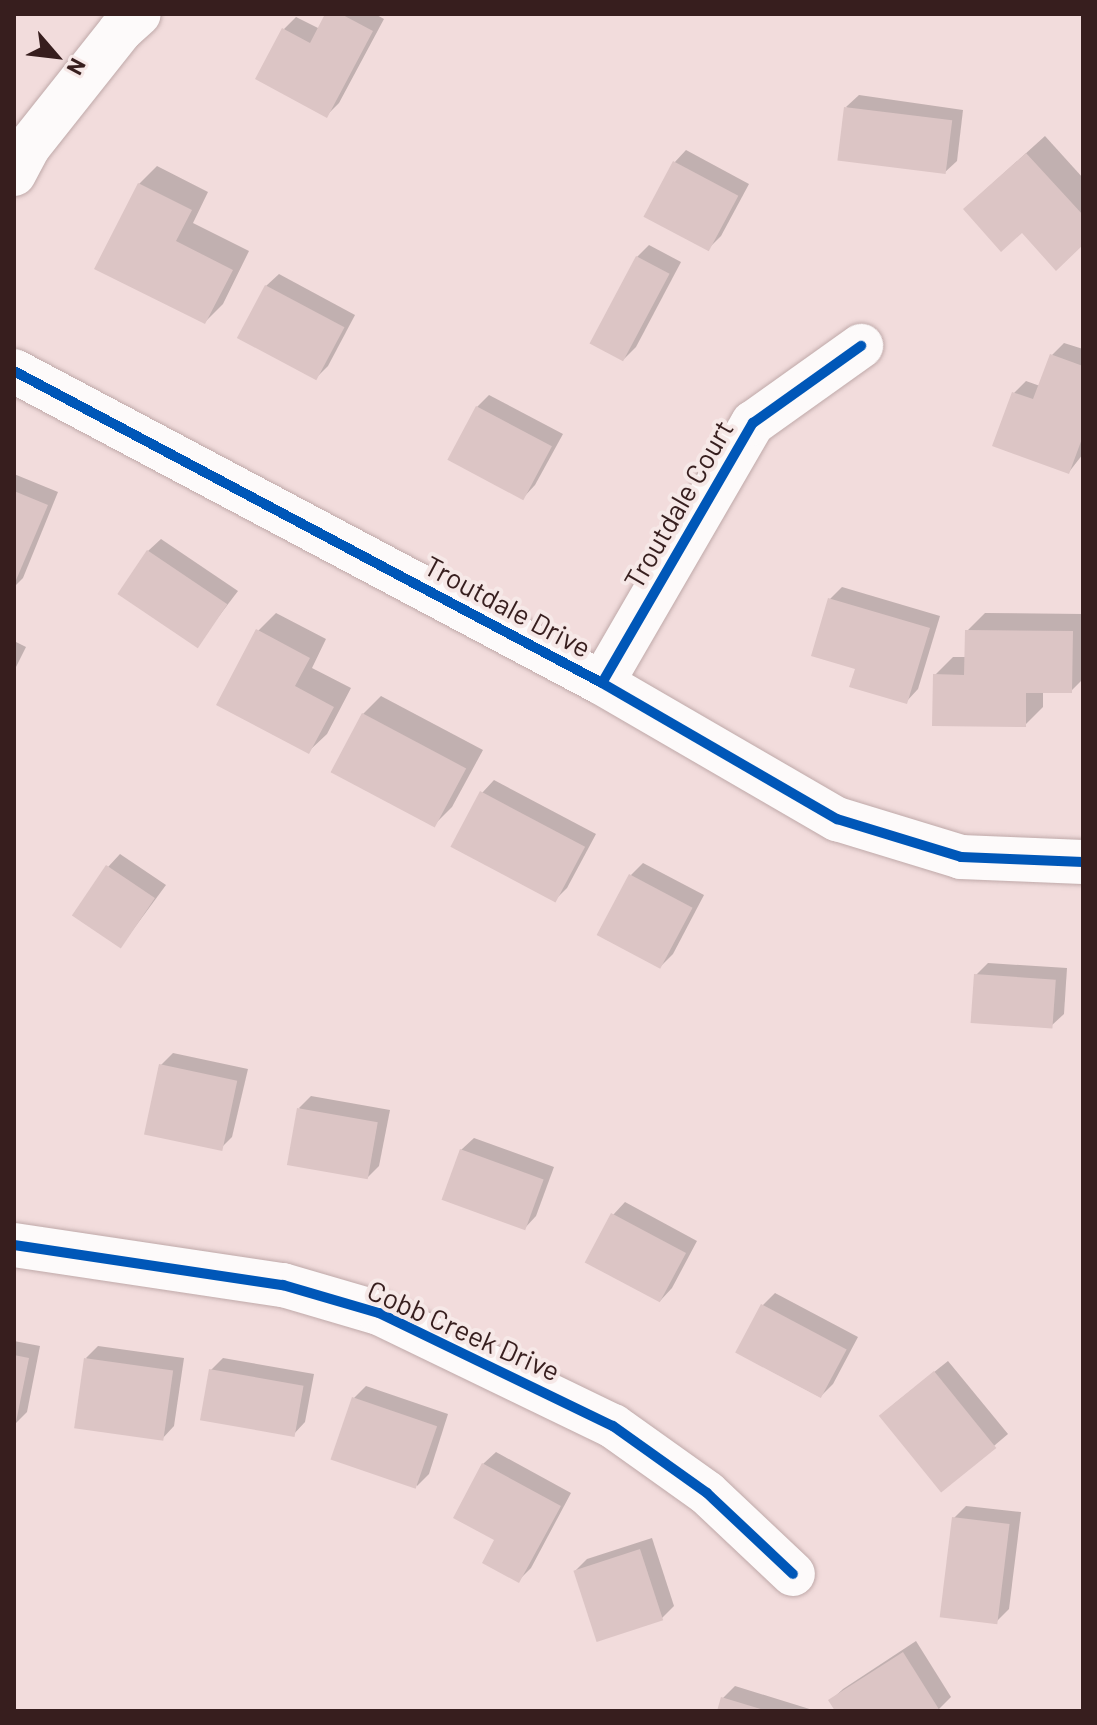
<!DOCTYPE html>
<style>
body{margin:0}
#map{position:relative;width:1097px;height:1725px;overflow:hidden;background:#f2dcdc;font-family:Barlow,sans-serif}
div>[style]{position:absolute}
.shadow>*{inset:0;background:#0003}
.building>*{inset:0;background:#dcc5c5;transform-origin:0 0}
.roads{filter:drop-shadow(0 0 2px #bfa9a9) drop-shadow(0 0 2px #bfa9a9)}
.minor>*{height:44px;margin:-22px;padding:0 22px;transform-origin:22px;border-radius:22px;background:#fdfafa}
.cycleway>*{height:10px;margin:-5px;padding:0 5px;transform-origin:5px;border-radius:5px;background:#0057b8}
span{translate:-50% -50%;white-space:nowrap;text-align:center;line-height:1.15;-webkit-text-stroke:8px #f6e8e7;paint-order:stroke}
.street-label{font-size:28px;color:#371e1e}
.frame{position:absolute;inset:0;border:16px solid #371e1e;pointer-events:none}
.north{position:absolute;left:16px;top:16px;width:80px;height:80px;-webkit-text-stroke:6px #f6e8e7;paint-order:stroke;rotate:118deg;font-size:22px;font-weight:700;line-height:32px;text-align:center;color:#371e1e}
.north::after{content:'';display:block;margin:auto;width:28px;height:36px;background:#371e1e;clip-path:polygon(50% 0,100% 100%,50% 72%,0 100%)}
</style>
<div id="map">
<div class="shadow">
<div style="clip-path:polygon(328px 14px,375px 14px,384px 19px,339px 103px,327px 115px,284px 29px,296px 17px,320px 29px)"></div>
<div style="clip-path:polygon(859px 95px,963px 110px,957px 161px,944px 173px,846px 107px)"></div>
<div style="clip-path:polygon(1045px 136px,1083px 178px,1083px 243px,984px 191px)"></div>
<div style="clip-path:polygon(686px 150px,749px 184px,721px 236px,709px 248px,674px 163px)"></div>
<div style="clip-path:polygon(157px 166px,208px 192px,193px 223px,249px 251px,223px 304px,205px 322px,139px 184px)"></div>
<div style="clip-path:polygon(649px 245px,681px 262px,636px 347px,624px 359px,637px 257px)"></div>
<div style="clip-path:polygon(279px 274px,355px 315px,328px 366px,316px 378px,266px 286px)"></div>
<div style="clip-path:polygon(1064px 343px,1083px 349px,1083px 454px,1069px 472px,1014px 393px,1026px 381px,1040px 386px,1052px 355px)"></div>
<div style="clip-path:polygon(489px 395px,563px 434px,535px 485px,523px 498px,477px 407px)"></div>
<div style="clip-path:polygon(14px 474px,58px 492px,23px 578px,14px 587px)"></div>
<div style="clip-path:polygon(161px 539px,238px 591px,197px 645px,148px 551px)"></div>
<div style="clip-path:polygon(842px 587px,940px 616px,918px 689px,906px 702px,857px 667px,830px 599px)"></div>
<div style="clip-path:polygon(276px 613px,326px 639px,312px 668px,351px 688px,327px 734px,309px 751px,258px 631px)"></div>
<div style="clip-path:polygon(985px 613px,1083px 614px,1083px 679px,1071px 691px,1043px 691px,1043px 707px,1025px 725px,935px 675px,953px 657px,966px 657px,967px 631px)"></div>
<div style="clip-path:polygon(14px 641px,26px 647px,14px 671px)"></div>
<div style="clip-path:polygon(381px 696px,483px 750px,452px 807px,434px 825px,363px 714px)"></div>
<div style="clip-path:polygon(494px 780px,596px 834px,567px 888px,555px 900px,482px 793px)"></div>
<div style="clip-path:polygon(120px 854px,166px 885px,121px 946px,108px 867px)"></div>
<div style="clip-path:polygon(643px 863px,704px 895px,673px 954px,661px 966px,631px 875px)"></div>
<div style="clip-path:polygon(988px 963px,1067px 968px,1064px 1014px,1051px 1026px,976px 975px)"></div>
<div style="clip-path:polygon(173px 1053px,248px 1069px,232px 1137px,219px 1150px,161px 1065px)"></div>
<div style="clip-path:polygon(311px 1096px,390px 1110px,379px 1166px,367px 1178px,299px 1108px)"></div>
<div style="clip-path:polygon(474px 1138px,554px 1167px,536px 1216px,524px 1229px,461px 1150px)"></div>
<div style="clip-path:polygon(625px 1202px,697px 1241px,672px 1288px,660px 1301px,613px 1215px)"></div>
<div style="clip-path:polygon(775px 1293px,858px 1337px,833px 1384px,820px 1397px,738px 1353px,763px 1305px)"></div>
<div style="clip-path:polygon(14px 1341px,40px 1346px,27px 1412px,15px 1424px)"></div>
<div style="clip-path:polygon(98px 1346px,184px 1358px,174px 1426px,162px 1439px,86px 1358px)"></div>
<div style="clip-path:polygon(223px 1358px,314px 1374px,305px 1422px,293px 1435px,211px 1370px)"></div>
<div style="clip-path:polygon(948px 1361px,1008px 1434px,942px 1490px,894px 1404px)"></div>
<div style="clip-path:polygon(366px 1386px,448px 1414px,429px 1474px,417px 1486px,354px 1398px)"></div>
<div style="clip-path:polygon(496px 1452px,571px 1493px,531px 1568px,519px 1580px,496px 1539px,483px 1464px)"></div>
<div style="clip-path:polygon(966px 1506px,1021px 1512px,1009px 1609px,997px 1621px,954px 1518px)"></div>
<div style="clip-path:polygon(652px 1538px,674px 1606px,662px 1618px,575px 1571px,587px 1559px)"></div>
<div style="clip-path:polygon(916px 1641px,951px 1697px,939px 1709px,837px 1711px,830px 1701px,843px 1689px)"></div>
<div style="clip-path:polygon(735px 1686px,816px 1711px,719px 1711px,723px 1698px)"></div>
</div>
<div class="building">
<div style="clip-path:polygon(325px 14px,341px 14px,373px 31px,327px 118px,255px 79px,282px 28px,310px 43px)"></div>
<div style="left:844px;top:107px;width:109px;height:54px;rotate:7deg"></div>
<div style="clip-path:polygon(1026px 153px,1083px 215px,1083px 245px,1056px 271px,1022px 233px,1001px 252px,963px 209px)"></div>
<div style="left:673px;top:161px;width:74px;height:63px;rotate:28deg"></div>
<div style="clip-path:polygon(138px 183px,192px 210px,176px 241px,233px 270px,205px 324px,94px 269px)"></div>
<div style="left:636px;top:256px;width:38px;height:99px;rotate:28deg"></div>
<div style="left:265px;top:285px;width:90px;height:60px;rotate:28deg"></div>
<div style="clip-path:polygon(1050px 354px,1083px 366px,1083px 436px,1069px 474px,992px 446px,1012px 392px,1033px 399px)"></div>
<div style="left:476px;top:406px;width:86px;height:61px;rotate:28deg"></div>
<div style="clip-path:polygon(14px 491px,48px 505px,14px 585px)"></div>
<div style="left:147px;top:550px;width:97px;height:53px;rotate:34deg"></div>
<div style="clip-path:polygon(828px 598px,930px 628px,907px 704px,849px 687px,855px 669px,811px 656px)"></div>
<div style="clip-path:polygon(256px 629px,310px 658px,295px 686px,334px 707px,309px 754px,216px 705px)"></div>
<div style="clip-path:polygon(965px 630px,1073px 631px,1072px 693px,1026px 693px,1026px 727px,932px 726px,933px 674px,964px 675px)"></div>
<div style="left:362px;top:713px;width:118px;height:67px;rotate:28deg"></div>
<div style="left:480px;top:791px;width:119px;height:63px;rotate:28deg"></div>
<div style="left:106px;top:865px;width:59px;height:61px;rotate:34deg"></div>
<div style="left:629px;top:874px;width:72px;height:69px;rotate:28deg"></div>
<div style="left:974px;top:974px;width:82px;height:49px;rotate:4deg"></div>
<div style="left:159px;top:1064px;width:80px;height:72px;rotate:12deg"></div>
<div style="left:297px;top:1108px;width:82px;height:58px;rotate:10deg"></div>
<div style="left:460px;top:1149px;width:89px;height:54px;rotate:20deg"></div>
<div style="left:611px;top:1213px;width:85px;height:56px;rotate:28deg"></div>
<div style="left:761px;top:1304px;width:97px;height:55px;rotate:28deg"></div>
<div style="clip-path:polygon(14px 1355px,29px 1358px,15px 1427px,14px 1426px)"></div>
<div style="left:84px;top:1358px;width:90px;height:71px;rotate:8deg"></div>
<div style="left:209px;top:1369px;width:96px;height:52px;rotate:10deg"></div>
<div style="left:934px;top:1371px;width:99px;height:71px;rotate:51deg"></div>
<div style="left:352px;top:1397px;width:90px;height:66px;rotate:19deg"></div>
<div style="clip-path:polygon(482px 1463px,561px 1506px,519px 1583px,482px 1563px,494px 1540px,453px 1518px)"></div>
<div style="left:952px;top:1517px;width:58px;height:101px;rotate:7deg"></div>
<div style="left:640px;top:1549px;width:75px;height:70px;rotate:72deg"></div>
<div style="clip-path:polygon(903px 1652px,940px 1711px,835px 1711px,828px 1700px)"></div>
<div style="clip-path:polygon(721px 1697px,764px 1710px,764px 1711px,717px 1711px)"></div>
</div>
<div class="roads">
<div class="minor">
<div style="left:14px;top:174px;width:32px;rotate:-62deg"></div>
<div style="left:29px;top:146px;width:147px;rotate:-51.6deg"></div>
<div style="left:120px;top:31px;width:25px;rotate:-42deg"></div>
<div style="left:14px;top:371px;width:666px;rotate:27.95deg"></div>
<div style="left:602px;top:683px;width:272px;rotate:30.1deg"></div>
<div style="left:837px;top:819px;width:130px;rotate:17deg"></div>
<div style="left:961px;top:857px;width:122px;rotate:2.3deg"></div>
<div style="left:602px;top:683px;width:301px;rotate:-59.9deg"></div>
<div style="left:753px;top:423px;width:133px;rotate:-35.5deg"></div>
<div style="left:14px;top:1245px;width:272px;rotate:8.5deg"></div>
<div style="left:283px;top:1285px;width:100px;rotate:16.3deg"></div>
<div style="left:379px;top:1313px;width:260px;rotate:25.8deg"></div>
<div style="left:613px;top:1426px;width:115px;rotate:35.5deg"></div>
<div style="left:707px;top:1493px;width:118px;rotate:43.3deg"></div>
</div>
</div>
<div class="cycleway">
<div style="left:14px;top:371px;width:666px;rotate:27.95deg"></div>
<div style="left:602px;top:683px;width:272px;rotate:30.1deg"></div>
<div style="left:837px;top:819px;width:130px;rotate:17deg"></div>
<div style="left:961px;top:857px;width:122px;rotate:2.3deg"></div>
<div style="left:602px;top:683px;width:301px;rotate:-59.9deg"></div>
<div style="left:753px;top:423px;width:133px;rotate:-35.5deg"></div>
<div style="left:14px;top:1245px;width:272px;rotate:8.5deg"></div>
<div style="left:283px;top:1285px;width:100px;rotate:16.3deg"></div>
<div style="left:379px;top:1313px;width:260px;rotate:25.8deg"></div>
<div style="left:613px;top:1426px;width:115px;rotate:35.5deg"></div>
<div style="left:707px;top:1493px;width:118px;rotate:43.3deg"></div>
</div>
<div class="street-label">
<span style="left:678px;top:504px;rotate:-60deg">Troutdale Court</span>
<span style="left:508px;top:606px;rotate:28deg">Troutdale Drive</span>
<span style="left:464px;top:1330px;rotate:24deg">Cobb Creek Drive</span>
</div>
<div class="frame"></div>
<div class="north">N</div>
</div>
